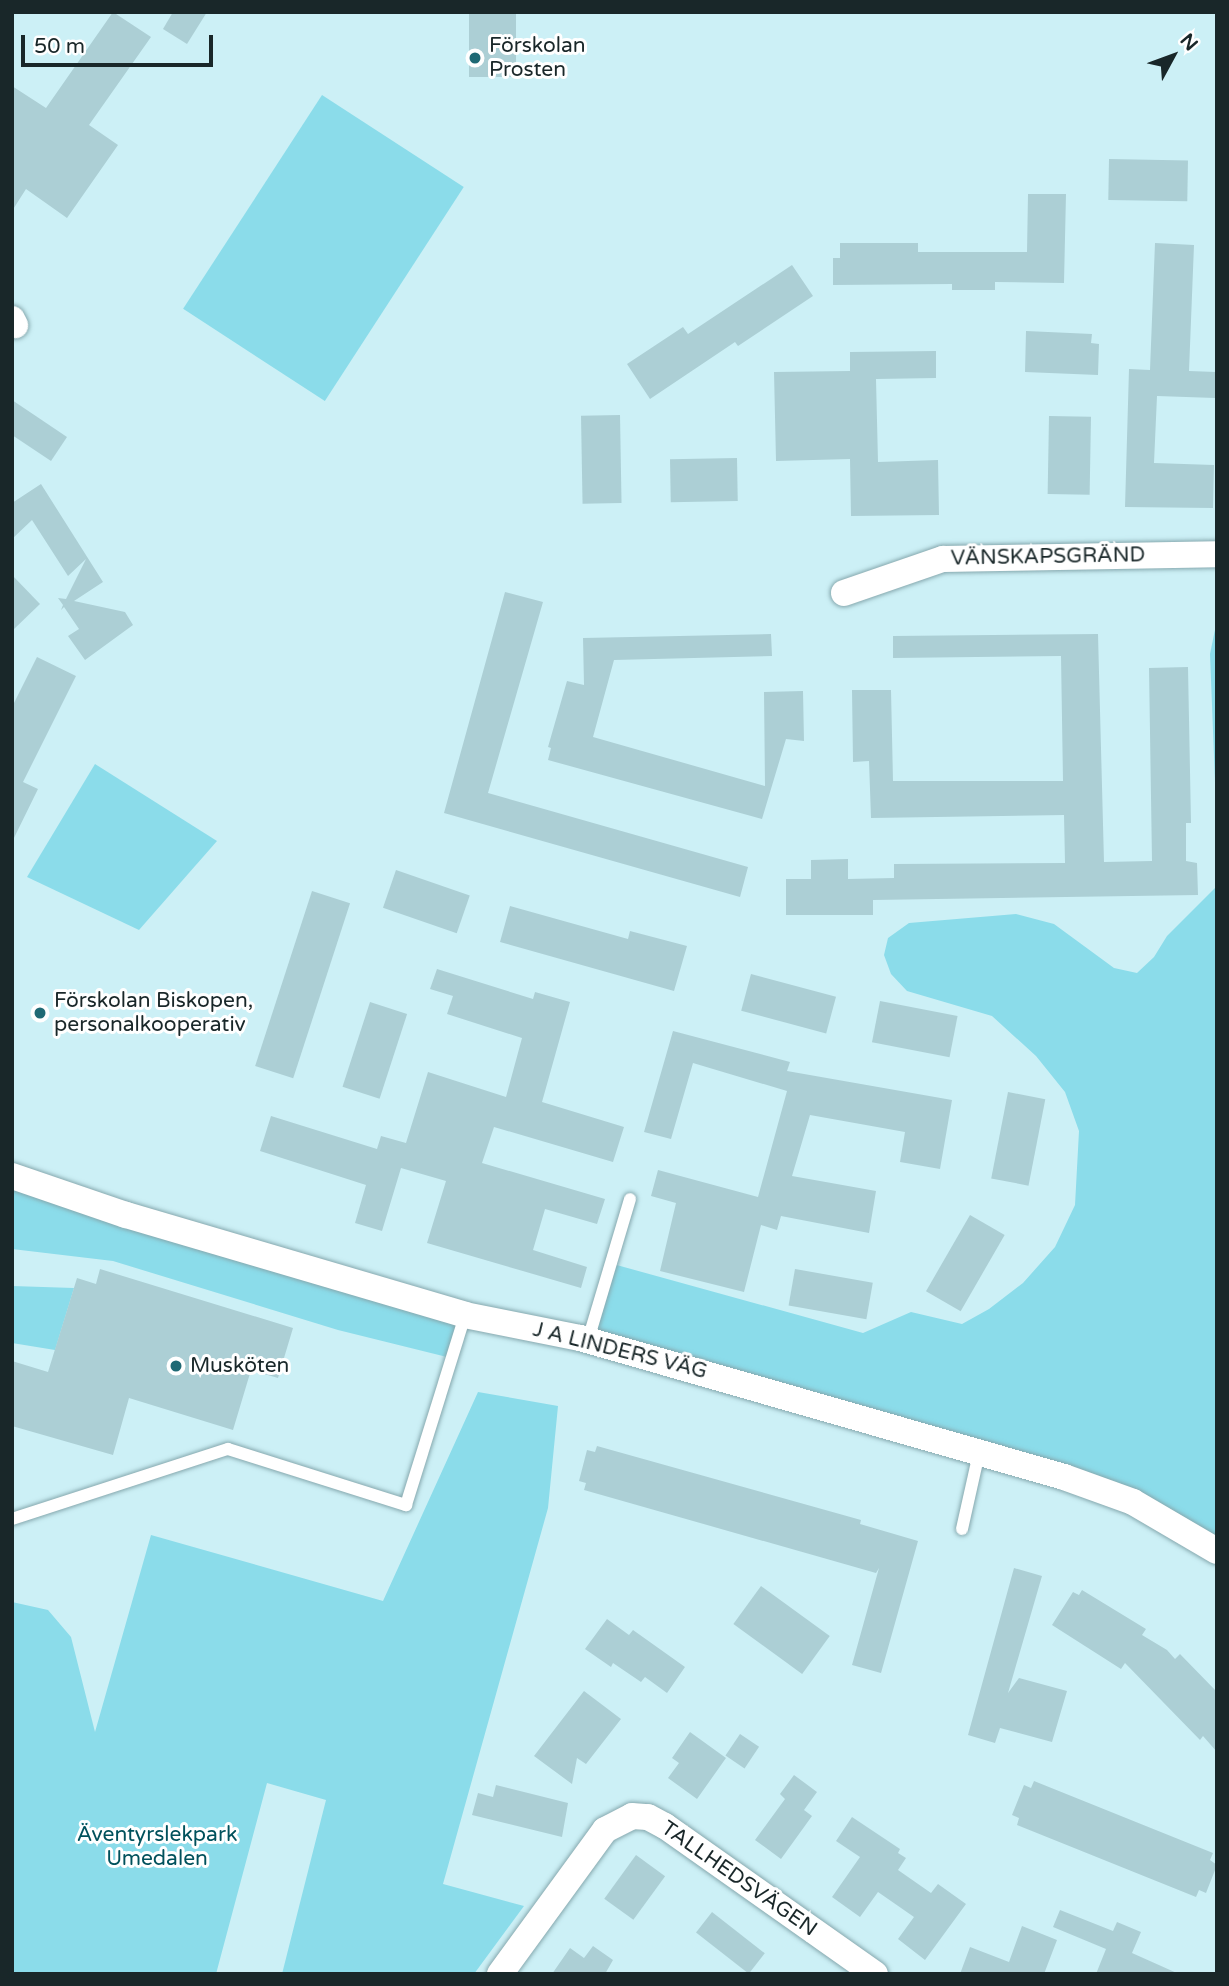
<!DOCTYPE html>
<meta charset="utf-8">
<style>
body{margin:0}
#map{position:relative;width:1229px;height:1986px;overflow:hidden;background:#ccf0f6;font-family:"Varela Round",sans-serif}
div>[style]{position:absolute}
.green>*{inset:0;background:#8bdcea;transform-origin:0 0}
.building>*{inset:0;background:#accfd5;transform-origin:0 0}
.roads{filter:drop-shadow(0 0 2px #86a8ae) drop-shadow(0 0 2px #86a8ae)}
.service>*{height:12px;margin:-6px;padding:0 6px;transform-origin:6px;border-radius:6px;background:#fff}
.minor>*{height:26px;margin:-13px;padding:0 13px;transform-origin:13px;border-radius:13px;background:#fff}
.dots>*{width:19px;height:19px;translate:-50% -50%;box-sizing:border-box;border:4px solid #fff;border-radius:50%}
span{translate:-50% -50%;white-space:nowrap;text-align:center;line-height:1.15;-webkit-text-stroke:6px #fff;paint-order:stroke}
.poi-label{font-size:21px;color:#192729}
.left{translate:0 -50%;text-align:left}
.street-label{font-size:21px;color:#192729}
.park-label{font-size:21px;color:#00515c}
.frame{position:absolute;inset:0;border:14px solid #192729;pointer-events:none}
.north{position:absolute;left:1138px;top:21px;width:70px;height:70px;-webkit-text-stroke:5px #fff;paint-order:stroke;rotate:49deg;font-size:19px;font-weight:700;line-height:28px;text-align:center;color:#192729}
.north::after{content:'';display:block;margin:auto;width:24px;height:32px;background:#192729;clip-path:polygon(50% 0,100% 100%,50% 72%,0 100%)}
.scale{position:absolute;left:21px;top:35px;width:192px;height:32px;box-sizing:border-box;border:4px solid #192729;border-top:0;padding-left:9px;font-size:21px;line-height:24px;white-space:nowrap;color:#192729;-webkit-text-stroke:5px #fff;paint-order:stroke}
</style>
<div id="map">
<div class="green">
<div style="left:322px;top:95px;width:169px;height:255px;rotate:33deg"></div>
<div style="clip-path:polygon(1217px 620px,1217px 833px,1210px 654px)"></div>
<div style="clip-path:polygon(95px 764px,217px 841px,139px 930px,27px 877px)"></div>
<div style="clip-path:polygon(1217px 886px,1217px 1551px,1171px 1521px,588px 1340px,613px 1264px,863px 1333px,911px 1312px,962px 1324px,989px 1309px,1023px 1283px,1055px 1247px,1075px 1205px,1079px 1131px,1065px 1092px,1036px 1056px,992px 1016px,907px 991px,891px 974px,884px 955px,888px 938px,909px 923px,1016px 914px,1054px 924px,1114px 968px,1137px 973px,1154px 957px,1167px 936px)"></div>
<div style="clip-path:polygon(12px 1176px,465px 1315px,451px 1358px,338px 1330px,113px 1261px,12px 1249px)"></div>
<div style="clip-path:polygon(12px 1286px,74px 1288px,55px 1350px,12px 1343px)"></div>
<div style="clip-path:polygon(478px 1392px,558px 1406px,548px 1508px,443px 1884px,524px 1906px,474px 1974px,282px 1974px,326px 1800px,267px 1783px,216px 1974px,12px 1974px,12px 1602px,48px 1610px,71px 1637px,95px 1732px,151px 1535px,383px 1601px)"></div>
</div>
<div class="building">
<div style="clip-path:polygon(113px 12px,151px 37px,89px 125px,118px 145px,67px 218px,26px 189px,12px 211px,12px 86px,46px 108px)"></div>
<div style="clip-path:polygon(173px 12px,207px 12px,187px 44px,163px 29px)"></div>
<div style="left:469px;top:12px;width:47px;height:65px"></div>
<div style="left:1109px;top:159px;width:79px;height:41px;rotate:1deg"></div>
<div style="clip-path:polygon(1028px 194px,1066px 194px,1064px 283px,995px 282px,995px 290px,952px 290px,952px 284px,833px 285px,833px 258px,840px 258px,840px 243px,918px 243px,918px 252px,1027px 252px)"></div>
<div style="clip-path:polygon(1155px 243px,1194px 245px,1189px 371px,1216px 372px,1215px 398px,1157px 396px,1154px 463px,1214px 465px,1213px 508px,1125px 507px,1129px 369px,1150px 370px)"></div>
<div style="clip-path:polygon(792px 265px,813px 296px,738px 346px,735px 342px,650px 399px,627px 364px,683px 327px,688px 334px)"></div>
<div style="clip-path:polygon(1026px 331px,1092px 334px,1091px 343px,1099px 344px,1098px 375px,1025px 372px)"></div>
<div style="clip-path:polygon(936px 351px,936px 378px,876px 379px,878px 462px,938px 460px,939px 515px,851px 516px,850px 459px,776px 461px,774px 372px,850px 371px,850px 352px)"></div>
<div style="clip-path:polygon(12px 400px,67px 437px,51px 461px,12px 435px)"></div>
<div style="left:620px;top:415px;width:88px;height:39px;rotate:89deg"></div>
<div style="left:1049px;top:416px;width:42px;height:78px;rotate:1deg"></div>
<div style="left:737px;top:458px;width:43px;height:67px;rotate:89deg"></div>
<div style="clip-path:polygon(41px 484px,103px 582px,74px 601px,125px 612px,133px 625px,85px 660px,68px 636px,79px 629px,64px 607px,61px 610px,63px 605px,58px 598px,66px 599px,86px 559px,68px 576px,32px 520px,12px 539px,12px 503px)"></div>
<div style="clip-path:polygon(12px 575px,40px 604px,12px 631px)"></div>
<div style="clip-path:polygon(505px 592px,543px 602px,488px 793px,748px 867px,740px 897px,444px 813px)"></div>
<div style="clip-path:polygon(771px 634px,772px 656px,614px 660px,593px 737px,765px 786px,764px 692px,803px 691px,804px 741px,786px 739px,762px 819px,548px 760px,551px 748px,548px 747px,567px 681px,584px 685px,583px 638px)"></div>
<div style="clip-path:polygon(1098px 634px,1104px 862px,1152px 861px,1149px 668px,1188px 667px,1191px 823px,1186px 823px,1186px 861px,1197px 863px,1198px 895px,873px 900px,873px 915px,786px 915px,786px 879px,811px 879px,811px 860px,848px 859px,848px 879px,894px 878px,894px 864px,1065px 863px,1064px 815px,871px 818px,869px 761px,853px 762px,852px 690px,891px 690px,893px 781px,1063px 781px,1061px 656px,893px 658px,893px 636px)"></div>
<div style="clip-path:polygon(37px 657px,76px 676px,23px 782px,38px 789px,12px 842px,12px 707px)"></div>
<div style="left:396px;top:870px;width:78px;height:40px;rotate:19deg"></div>
<div style="left:312px;top:891px;width:40px;height:184px;rotate:18deg"></div>
<div style="clip-path:polygon(510px 906px,628px 939px,630px 931px,687px 946px,674px 991px,500px 942px)"></div>
<div style="clip-path:polygon(437px 969px,533px 999px,535px 992px,570px 1002px,542px 1102px,624px 1127px,613px 1162px,494px 1127px,482px 1163px,605px 1199px,597px 1224px,545px 1209px,533px 1250px,587px 1267px,581px 1288px,427px 1243px,446px 1181px,401px 1168px,382px 1231px,355px 1223px,366px 1185px,260px 1151px,271px 1116px,377px 1149px,381px 1136px,406px 1143px,428px 1072px,506px 1097px,522px 1038px,447px 1014px,453px 996px,430px 989px)"></div>
<div style="left:751px;top:974px;width:88px;height:38px;rotate:15deg"></div>
<div style="left:880px;top:1001px;width:79px;height:42px;rotate:11deg"></div>
<div style="left:370px;top:1002px;width:39px;height:89px;rotate:18deg"></div>
<div style="clip-path:polygon(673px 1031px,790px 1062px,787px 1071px,952px 1100px,940px 1169px,900px 1162px,905px 1132px,810px 1115px,792px 1176px,876px 1191px,869px 1233px,781px 1216px,777px 1230px,761px 1225px,744px 1292px,660px 1271px,676px 1203px,651px 1196px,658px 1170px,758px 1197px,787px 1091px,693px 1063px,671px 1139px,644px 1132px)"></div>
<div style="left:1008px;top:1092px;width:38px;height:88px;rotate:11deg"></div>
<div style="left:970px;top:1215px;width:40px;height:88px;rotate:30deg"></div>
<div style="clip-path:polygon(100px 1269px,293px 1328px,278px 1378px,251px 1370px,233px 1430px,129px 1398px,113px 1455px,12px 1426px,12px 1361px,48px 1372px,77px 1278px,96px 1284px)"></div>
<div style="left:795px;top:1269px;width:79px;height:37px;rotate:10deg"></div>
<div style="clip-path:polygon(597px 1446px,861px 1520px,860px 1524px,918px 1541px,881px 1673px,852px 1665px,879px 1568px,876px 1573px,584px 1490px,586px 1483px,579px 1481px,587px 1450px,595px 1452px)"></div>
<div style="clip-path:polygon(1014px 1568px,1042px 1576px,1008px 1693px,1019px 1678px,1067px 1691px,1052px 1742px,1000px 1728px,995px 1743px,968px 1735px)"></div>
<div style="left:761px;top:1586px;width:85px;height:47px;rotate:36deg"></div>
<div style="clip-path:polygon(1082px 1590px,1146px 1629px,1142px 1635px,1167px 1650px,1175px 1659px,1180px 1654px,1217px 1692px,1217px 1752px,1203px 1736px,1200px 1740px,1125px 1663px,1121px 1669px,1052px 1625px,1073px 1592px,1079px 1595px)"></div>
<div style="clip-path:polygon(607px 1619px,629px 1635px,633px 1630px,685px 1667px,667px 1693px,645px 1677px,641px 1682px,613px 1663px,611px 1667px,585px 1649px)"></div>
<div style="clip-path:polygon(584px 1691px,621px 1719px,586px 1764px,577px 1758px,572px 1784px,534px 1756px)"></div>
<div style="clip-path:polygon(690px 1732px,726px 1758px,697px 1799px,668px 1778px,679px 1763px,672px 1758px)"></div>
<div style="left:740px;top:1734px;width:23px;height:26px;rotate:34deg"></div>
<div style="clip-path:polygon(794px 1775px,817px 1792px,804px 1810px,812px 1816px,781px 1859px,755px 1840px,785px 1799px,780px 1794px)"></div>
<div style="clip-path:polygon(1034px 1781px,1213px 1853px,1210px 1860px,1217px 1865px,1206px 1893px,1199px 1890px,1196px 1897px,1017px 1825px,1019px 1818px,1012px 1815px,1024px 1785px,1031px 1788px)"></div>
<div style="clip-path:polygon(496px 1785px,568px 1803px,562px 1837px,472px 1815px,478px 1793px,493px 1797px)"></div>
<div style="clip-path:polygon(852px 1817px,900px 1849px,898px 1853px,906px 1858px,898px 1870px,931px 1893px,938px 1884px,966px 1904px,925px 1960px,898px 1939px,914px 1917px,878px 1892px,860px 1917px,832px 1897px,860px 1857px,836px 1841px)"></div>
<div style="left:636px;top:1855px;width:36px;height:54px;rotate:36deg"></div>
<div style="clip-path:polygon(1060px 1910px,1113px 1931px,1117px 1922px,1141px 1932px,1132px 1953px,1179px 1974px,1096px 1974px,1106px 1949px,1053px 1927px)"></div>
<div style="left:712px;top:1912px;width:67px;height:26px;rotate:38deg"></div>
<div style="clip-path:polygon(1022px 1926px,1057px 1940px,1044px 1974px,960px 1974px,970px 1947px,1009px 1962px)"></div>
<div style="clip-path:polygon(593px 1946px,613px 1960px,605px 1974px,552px 1974px,570px 1948px,584px 1958px)"></div>
</div>
<div class="roads">
<div class="service">
<div style="left:588px;top:1340px;width:147px;rotate:-73.4deg"></div>
<div style="left:12px;top:1519px;width:227px;rotate:-18deg"></div>
<div style="left:228px;top:1449px;width:187px;rotate:17.5deg"></div>
<div style="left:406px;top:1505px;width:199px;rotate:-72.7deg"></div>
<div style="left:962px;top:1529px;width:78px;rotate:-77.4deg"></div>
</div>
<div class="minor">
<div style="left:12px;top:319px;width:7px;rotate:63deg"></div>
<div style="left:844px;top:593px;width:105px;rotate:-19deg"></div>
<div style="left:943px;top:559px;width:274px;rotate:-1deg"></div>
<div style="left:12px;top:1176px;width:120px;rotate:18.9deg"></div>
<div style="left:126px;top:1215px;width:353px;rotate:16.4deg"></div>
<div style="left:465px;top:1315px;width:117px;rotate:11.3deg"></div>
<div style="left:580px;top:1338px;width:504px;rotate:16.02deg"></div>
<div style="left:1064px;top:1477px;width:73px;rotate:19.9deg"></div>
<div style="left:1133px;top:1502px;width:97px;rotate:30.3deg"></div>
<div style="left:500px;top:1974px;width:178px;rotate:-53.9deg"></div>
<div style="left:605px;top:1830px;width:30px;rotate:-27deg"></div>
<div style="left:632px;top:1816px;width:16px;rotate:4deg"></div>
<div style="left:648px;top:1817px;width:19px;rotate:28deg"></div>
<div style="left:665px;top:1826px;width:257px;rotate:35.2deg"></div>
</div>
</div>
<div class="dots">
<div style="left:475px;top:58px;background:#1f6974"></div>
<div style="left:40px;top:1013px;background:#1f6974"></div>
<div style="left:176px;top:1366px;background:#1f6974"></div>
</div>
<div class="poi-label">
<span class="left" style="left:489px;top:58px">Förskolan<br>Prosten</span>
<span class="left" style="left:54px;top:1013px">Förskolan Biskopen,<br>personalkooperativ</span>
<span class="left" style="left:190px;top:1366px">Musköten</span>
</div>
<div class="street-label">
<span style="left:1048px;top:557px;rotate:-1deg">VÄNSKAPSGRÄND</span>
<span style="left:620px;top:1351px;rotate:14deg">J A LINDERS VÄG</span>
<span style="left:739px;top:1879px;rotate:35deg">TALLHEDSVÄGEN</span>
</div>
<div class="park-label">
<span style="left:157px;top:1847px">Äventyrslekpark<br>Umedalen</span>
</div>
<div class="frame"></div>
<div class="north">N</div>
<div class="scale">50 m</div>
</div>
